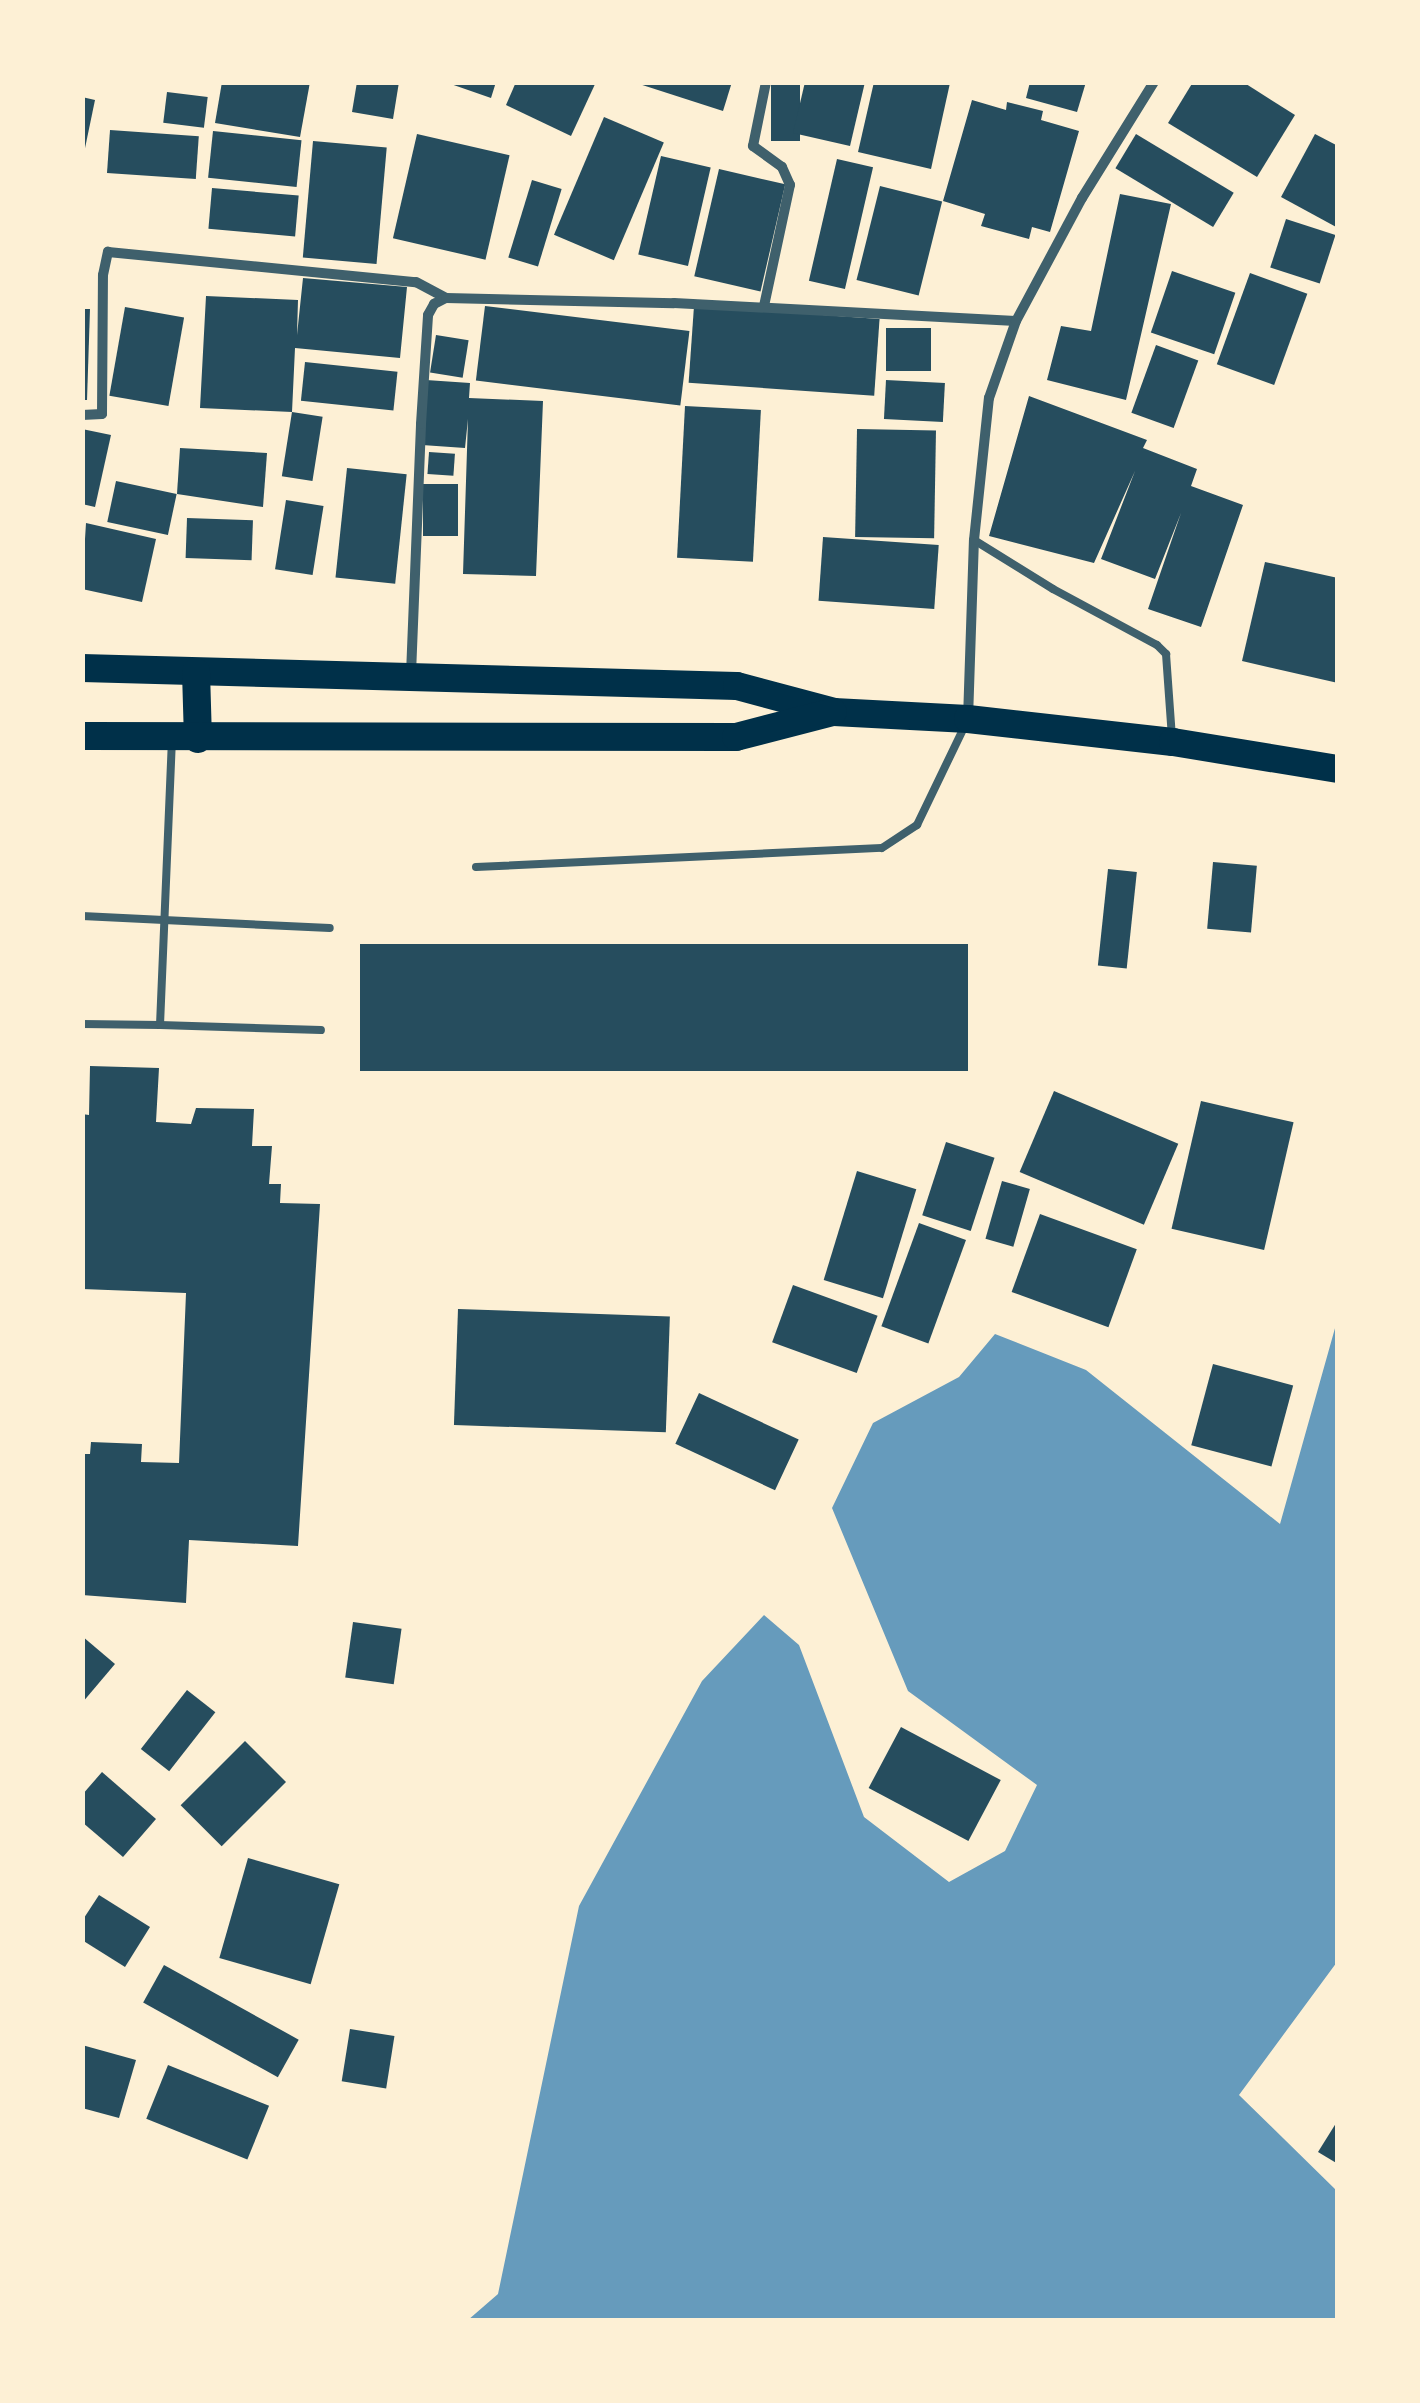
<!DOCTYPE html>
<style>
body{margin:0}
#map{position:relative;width:1420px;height:2403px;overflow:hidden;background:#fdf0d5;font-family:"Source Sans 3",sans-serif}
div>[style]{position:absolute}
.water>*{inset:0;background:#669bbc}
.building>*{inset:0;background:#264d5e;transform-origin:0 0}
.service>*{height:8px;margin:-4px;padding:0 4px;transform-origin:4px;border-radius:4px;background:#3f606c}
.minor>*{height:10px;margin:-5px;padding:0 5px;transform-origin:5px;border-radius:5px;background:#3f606c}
.trunk>*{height:28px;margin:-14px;padding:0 14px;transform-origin:14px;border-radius:14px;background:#003049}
span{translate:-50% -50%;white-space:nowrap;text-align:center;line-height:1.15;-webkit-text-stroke:10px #fdf0d5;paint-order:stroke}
.frame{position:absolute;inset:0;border:85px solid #fdf0d5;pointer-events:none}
</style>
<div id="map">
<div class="water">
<div style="clip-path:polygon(1337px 1321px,1337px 1962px,1239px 2095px,1337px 2191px,1337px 2320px,468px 2320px,498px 2294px,579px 1906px,702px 1681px,764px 1615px,799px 1645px,864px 1817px,949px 1882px,1005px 1851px,1037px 1785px,908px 1691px,832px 1508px,873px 1423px,959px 1377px,995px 1334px,1086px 1370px,1280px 1524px)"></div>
</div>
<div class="building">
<div style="clip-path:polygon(222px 82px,310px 82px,300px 137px,215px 123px)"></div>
<div style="clip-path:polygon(357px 82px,399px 82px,393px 119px,352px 112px)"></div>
<div style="clip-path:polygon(445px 82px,496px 82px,491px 98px)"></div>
<div style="clip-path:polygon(516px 82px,596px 82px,571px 136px,506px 105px)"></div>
<div style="clip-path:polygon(633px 82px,732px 82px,723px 111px)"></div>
<div style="left:771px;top:82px;width:29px;height:59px"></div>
<div style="clip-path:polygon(805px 82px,865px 82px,850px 146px,793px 133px)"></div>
<div style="clip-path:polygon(874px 82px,950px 83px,931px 169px,858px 152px)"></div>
<div style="clip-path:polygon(1030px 82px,1086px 82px,1077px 112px,1026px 98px)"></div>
<div style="clip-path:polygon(1193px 82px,1243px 82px,1295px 115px,1257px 177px,1168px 123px)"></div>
<div style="left:167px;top:92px;width:41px;height:31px;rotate:7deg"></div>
<div style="clip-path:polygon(82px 97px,95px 100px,84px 153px,82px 153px)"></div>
<div style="clip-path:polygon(972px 100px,1006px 110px,1007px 102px,1043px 111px,1041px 120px,1079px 131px,1050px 232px,1032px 227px,1029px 239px,981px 226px,985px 214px,943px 201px)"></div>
<div style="left:604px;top:117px;width:65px;height:128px;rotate:23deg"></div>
<div style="left:110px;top:130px;width:89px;height:43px;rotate:4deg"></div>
<div style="left:213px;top:131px;width:89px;height:47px;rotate:6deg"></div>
<div style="left:417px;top:134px;width:95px;height:107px;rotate:13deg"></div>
<div style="left:1136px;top:134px;width:114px;height:40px;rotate:31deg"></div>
<div style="clip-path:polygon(1315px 134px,1338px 146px,1338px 228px,1281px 197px)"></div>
<div style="left:313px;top:141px;width:74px;height:117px;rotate:5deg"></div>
<div style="left:661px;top:156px;width:51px;height:101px;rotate:13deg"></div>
<div style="left:837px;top:159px;width:37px;height:125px;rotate:13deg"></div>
<div style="left:719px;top:169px;width:68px;height:110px;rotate:13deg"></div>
<div style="left:532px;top:180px;width:31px;height:81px;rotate:17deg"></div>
<div style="left:880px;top:186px;width:64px;height:97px;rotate:14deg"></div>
<div style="left:212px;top:188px;width:87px;height:41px;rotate:5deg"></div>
<div style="clip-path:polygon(1120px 194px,1171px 204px,1126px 400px,1047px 380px,1061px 326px,1091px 331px)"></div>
<div style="left:1286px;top:219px;width:52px;height:51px;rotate:18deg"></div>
<div style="left:1172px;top:271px;width:67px;height:65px;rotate:19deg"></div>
<div style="left:1250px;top:273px;width:61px;height:97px;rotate:20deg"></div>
<div style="clip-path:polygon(303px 278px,407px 287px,400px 358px,295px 348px,292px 412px,200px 408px,206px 296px,298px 300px,297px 335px)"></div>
<div style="left:485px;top:306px;width:206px;height:75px;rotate:7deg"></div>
<div style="left:694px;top:306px;width:186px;height:77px;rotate:4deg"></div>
<div style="left:125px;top:307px;width:60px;height:90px;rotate:10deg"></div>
<div style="clip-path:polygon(82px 309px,90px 309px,87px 400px,82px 400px)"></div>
<div style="left:886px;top:328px;width:45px;height:43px"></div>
<div style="left:436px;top:335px;width:33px;height:38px;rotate:9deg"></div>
<div style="left:1156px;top:345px;width:45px;height:72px;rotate:20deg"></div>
<div style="left:305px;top:362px;width:93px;height:39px;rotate:6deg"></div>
<div style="clip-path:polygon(426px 380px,470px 383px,469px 398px,543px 401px,536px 576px,463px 574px,468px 419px,465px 448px,422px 445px)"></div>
<div style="left:886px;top:380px;width:59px;height:39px;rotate:3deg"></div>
<div style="clip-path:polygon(1029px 396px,1147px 440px,1143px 448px,1197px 469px,1191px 486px,1243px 505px,1201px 627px,1148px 609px,1181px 513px,1155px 579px,1101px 559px,1135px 471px,1094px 563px,989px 536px)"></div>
<div style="left:685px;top:406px;width:76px;height:152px;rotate:3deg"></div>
<div style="left:292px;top:412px;width:31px;height:65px;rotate:9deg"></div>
<div style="clip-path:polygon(82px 429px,111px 435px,95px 507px,82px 504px)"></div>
<div style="left:857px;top:429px;width:79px;height:108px;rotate:1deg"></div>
<div style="clip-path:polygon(180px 448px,267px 453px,263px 507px,177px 494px)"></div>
<div style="left:429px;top:452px;width:26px;height:22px;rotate:4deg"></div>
<div style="left:347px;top:468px;width:60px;height:110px;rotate:6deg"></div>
<div style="left:116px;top:481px;width:62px;height:42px;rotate:12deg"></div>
<div style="left:423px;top:484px;width:35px;height:52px"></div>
<div style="left:286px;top:500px;width:38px;height:70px;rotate:9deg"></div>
<div style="left:187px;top:518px;width:66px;height:40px;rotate:2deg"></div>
<div style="clip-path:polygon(86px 523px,156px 539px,142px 602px,82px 589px)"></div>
<div style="left:823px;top:537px;width:116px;height:64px;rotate:4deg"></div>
<div style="clip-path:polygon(1265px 562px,1338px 578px,1338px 683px,1242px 661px)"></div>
<div style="left:1213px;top:862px;width:44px;height:67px;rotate:5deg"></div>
<div style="left:1108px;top:869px;width:29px;height:97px;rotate:6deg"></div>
<div style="left:360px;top:944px;width:608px;height:127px"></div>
<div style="clip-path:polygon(90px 1066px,159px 1068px,156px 1122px,191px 1124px,196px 1108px,254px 1109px,252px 1146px,272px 1146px,269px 1184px,281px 1184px,280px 1203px,320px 1204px,298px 1546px,189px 1540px,186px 1603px,82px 1595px,82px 1454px,90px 1454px,91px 1442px,142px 1444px,141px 1462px,179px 1463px,186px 1293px,82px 1289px,82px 1114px,89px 1115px)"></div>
<div style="left:1054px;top:1091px;width:135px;height:88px;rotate:23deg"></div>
<div style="left:1201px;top:1101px;width:95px;height:131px;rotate:13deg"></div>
<div style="left:946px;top:1142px;width:51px;height:77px;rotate:18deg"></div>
<div style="left:857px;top:1171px;width:62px;height:114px;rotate:17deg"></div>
<div style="left:1002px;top:1181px;width:29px;height:60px;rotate:16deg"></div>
<div style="left:1040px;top:1214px;width:103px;height:83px;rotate:20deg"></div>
<div style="left:919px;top:1223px;width:50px;height:110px;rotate:20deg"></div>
<div style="left:793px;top:1285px;width:90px;height:61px;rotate:20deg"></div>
<div style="left:458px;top:1309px;width:212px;height:116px;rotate:2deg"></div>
<div style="left:1213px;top:1364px;width:83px;height:84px;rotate:15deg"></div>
<div style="left:699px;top:1393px;width:110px;height:56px;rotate:25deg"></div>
<div style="left:353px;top:1622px;width:49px;height:56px;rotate:8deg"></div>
<div style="clip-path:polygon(82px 1636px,115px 1664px,82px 1703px)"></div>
<div style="left:187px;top:1690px;width:36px;height:75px;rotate:38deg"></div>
<div style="left:901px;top:1727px;width:113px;height:69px;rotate:28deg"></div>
<div style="left:245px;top:1741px;width:58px;height:91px;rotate:45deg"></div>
<div style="clip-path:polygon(102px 1772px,156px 1819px,123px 1857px,82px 1822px,82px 1795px)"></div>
<div style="left:248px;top:1858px;width:95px;height:104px;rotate:16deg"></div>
<div style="clip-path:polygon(99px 1895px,150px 1927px,125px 1967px,82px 1940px,82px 1921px)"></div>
<div style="left:164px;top:1965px;width:154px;height:43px;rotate:29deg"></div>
<div style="left:350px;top:2029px;width:45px;height:53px;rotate:9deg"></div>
<div style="clip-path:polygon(82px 2045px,136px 2060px,119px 2118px,82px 2108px)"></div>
<div style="left:168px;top:2065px;width:109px;height:58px;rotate:22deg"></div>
<div style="clip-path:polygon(1338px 2120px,1338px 2164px,1318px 2152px)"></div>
</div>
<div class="service">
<div style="left:974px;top:540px;width:93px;rotate:31.8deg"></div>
<div style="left:1053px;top:589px;width:118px;rotate:28.3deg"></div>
<div style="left:1157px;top:645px;width:13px;rotate:45deg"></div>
<div style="left:1166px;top:654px;width:84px;rotate:85.9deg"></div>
<div style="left:476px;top:867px;width:406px;rotate:-2.7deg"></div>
<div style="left:882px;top:848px;width:42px;rotate:-33.3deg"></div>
<div style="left:917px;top:825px;width:113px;rotate:-64.3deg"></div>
<div style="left:82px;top:916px;width:248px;rotate:2.8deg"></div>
<div style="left:82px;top:1024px;width:78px;rotate:0.7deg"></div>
<div style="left:160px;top:1025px;width:282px;rotate:-87.6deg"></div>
<div style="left:160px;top:1025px;width:161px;rotate:1.8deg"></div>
</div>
<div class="minor">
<div style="left:764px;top:306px;width:124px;rotate:-77.9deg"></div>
<div style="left:790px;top:185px;width:20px;rotate:-114deg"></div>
<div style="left:782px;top:167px;width:36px;rotate:-144deg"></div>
<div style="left:753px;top:146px;width:65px;rotate:-78.5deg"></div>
<div style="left:82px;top:415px;width:20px;rotate:-3deg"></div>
<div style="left:102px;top:414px;width:139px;rotate:-89.6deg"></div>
<div style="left:103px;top:275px;width:24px;rotate:-78deg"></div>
<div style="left:108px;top:252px;width:309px;rotate:5.6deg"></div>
<div style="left:416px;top:282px;width:34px;rotate:28deg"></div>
<div style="left:411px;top:674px;width:250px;rotate:-87.7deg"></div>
<div style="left:421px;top:424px;width:109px;rotate:-86.3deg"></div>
<div style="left:428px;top:315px;width:13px;rotate:-61deg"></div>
<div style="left:434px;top:304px;width:13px;rotate:-27deg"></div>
<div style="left:446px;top:298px;width:228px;rotate:1.3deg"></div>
<div style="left:674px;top:303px;width:342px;rotate:3deg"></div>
<div style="left:968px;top:719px;width:179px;rotate:-88.1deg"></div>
<div style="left:974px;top:540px;width:143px;rotate:-84deg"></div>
<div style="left:989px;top:398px;width:82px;rotate:-70.7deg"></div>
<div style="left:1016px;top:321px;width:140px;rotate:-61.8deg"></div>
<div style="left:1082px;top:198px;width:137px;rotate:-58.2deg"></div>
</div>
<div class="trunk">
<div style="left:82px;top:668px;width:655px;rotate:1.57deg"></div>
<div style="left:737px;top:686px;width:100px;rotate:15deg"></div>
<div style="left:834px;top:712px;width:134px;rotate:3deg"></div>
<div style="left:968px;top:719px;width:206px;rotate:6.4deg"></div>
<div style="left:1173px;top:742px;width:167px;rotate:9.3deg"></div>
<div style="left:196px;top:672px;width:67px;rotate:88.3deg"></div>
<div style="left:82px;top:736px;width:654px;rotate:0.09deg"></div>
<div style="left:736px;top:737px;width:100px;rotate:-14.5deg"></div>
</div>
<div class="frame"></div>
</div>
